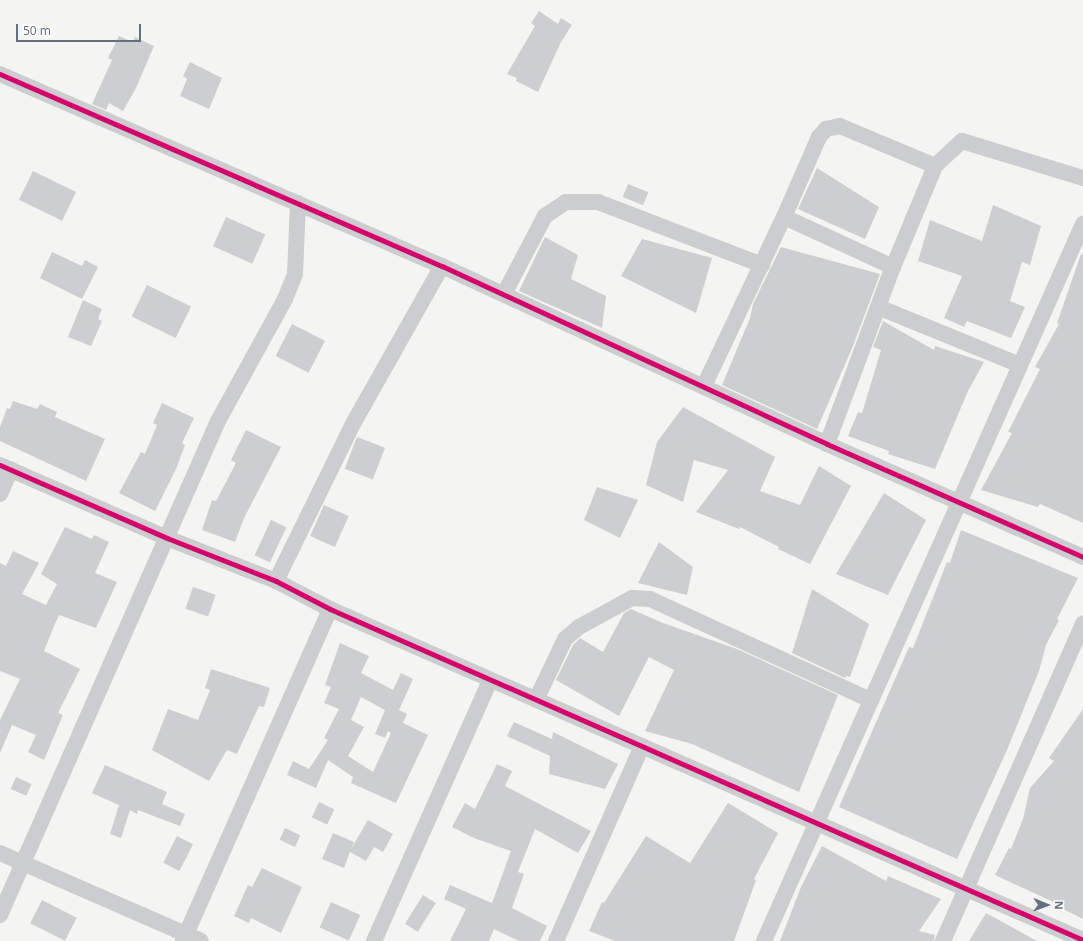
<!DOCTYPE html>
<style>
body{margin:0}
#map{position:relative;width:1083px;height:941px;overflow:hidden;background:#f4f4f3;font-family:"Noto Sans",sans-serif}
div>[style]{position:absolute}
.building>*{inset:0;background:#cdcecf;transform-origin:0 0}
.minor>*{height:16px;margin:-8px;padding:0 8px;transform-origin:8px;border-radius:8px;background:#cccdce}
.cycleway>*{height:5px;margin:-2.5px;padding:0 2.5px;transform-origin:2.5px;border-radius:2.5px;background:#d6006c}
span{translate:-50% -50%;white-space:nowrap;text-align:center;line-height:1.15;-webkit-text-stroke:4px #fff;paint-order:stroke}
.north{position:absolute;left:1027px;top:885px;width:40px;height:40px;-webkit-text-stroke:3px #fff;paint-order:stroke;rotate:91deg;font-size:11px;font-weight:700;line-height:16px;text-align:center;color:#656f82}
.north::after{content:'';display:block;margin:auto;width:14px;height:18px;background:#656f82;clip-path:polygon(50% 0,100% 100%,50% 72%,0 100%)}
.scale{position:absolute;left:16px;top:24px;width:125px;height:18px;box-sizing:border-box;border:2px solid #656f82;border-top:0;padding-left:5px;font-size:12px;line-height:14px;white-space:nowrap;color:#656f82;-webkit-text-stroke:3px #fff;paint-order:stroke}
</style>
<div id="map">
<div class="building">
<div style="clip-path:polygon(539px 11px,558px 24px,561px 18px,572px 25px,561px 42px,538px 92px,516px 81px,517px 78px,507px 74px,535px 26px,531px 23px)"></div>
<div style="clip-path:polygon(119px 36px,133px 42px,135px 37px,154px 46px,136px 88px,123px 111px,109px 103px,106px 110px,92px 104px,112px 60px,108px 58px)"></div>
<div style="clip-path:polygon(190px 62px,222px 78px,209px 109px,180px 96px,187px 79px,183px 76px)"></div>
<div style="clip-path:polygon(817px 168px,879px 207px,865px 239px,798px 209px)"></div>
<div style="left:33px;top:171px;width:48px;height:32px;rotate:26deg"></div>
<div style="left:628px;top:184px;width:22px;height:14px;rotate:22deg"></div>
<div style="clip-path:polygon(993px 205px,1041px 226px,1030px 265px,1022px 262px,1010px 301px,1025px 307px,1011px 338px,967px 321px,964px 327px,944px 318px,962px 276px,918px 261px,930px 220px,982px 241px)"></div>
<div style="left:226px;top:217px;width:43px;height:32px;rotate:24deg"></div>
<div style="clip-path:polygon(545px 237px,578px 255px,571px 279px,606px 296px,602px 328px,519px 291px)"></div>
<div style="clip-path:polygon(642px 239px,712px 258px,696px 313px,621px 276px)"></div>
<div style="clip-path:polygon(781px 247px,880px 274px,853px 346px,817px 429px,722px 385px,750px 318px,753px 304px)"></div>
<div style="clip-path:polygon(52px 252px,82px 266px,85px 260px,98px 267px,82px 299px,40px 278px)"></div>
<div style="clip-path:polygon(1081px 254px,1083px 255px,1083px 523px,1040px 504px,1038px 507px,981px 490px,1012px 433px,1008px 432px,1040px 369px,1035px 367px,1059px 324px,1057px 323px)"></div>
<div style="left:147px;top:285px;width:49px;height:35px;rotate:26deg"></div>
<div style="clip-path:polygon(83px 300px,102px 309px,98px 319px,102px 321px,91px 346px,68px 337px)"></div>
<div style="clip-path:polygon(883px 321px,934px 350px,935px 346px,984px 362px,968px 391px,935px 469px,888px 454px,889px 451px,848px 436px,858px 412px,862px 413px,881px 350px,873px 347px)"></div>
<div style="left:292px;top:324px;width:37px;height:36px;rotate:27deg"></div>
<div style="clip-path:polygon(13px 401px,37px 409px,40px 404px,57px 412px,55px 417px,105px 439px,86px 481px,0 441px,0 427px,7px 408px,10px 409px)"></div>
<div style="clip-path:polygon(162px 403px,194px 418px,182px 443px,185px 445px,176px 469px,155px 511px,119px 493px,141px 452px,145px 454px,157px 425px,153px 423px)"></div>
<div style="clip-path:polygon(683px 407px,775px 457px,760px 491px,800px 505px,819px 466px,851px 486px,810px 564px,778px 549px,779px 547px,740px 527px,739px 529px,696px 512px,728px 470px,694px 460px,683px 502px,646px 485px,657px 442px)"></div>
<div style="clip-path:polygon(246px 430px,281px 447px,244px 518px,235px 542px,202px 530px,212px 500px,216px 501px,236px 463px,231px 460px)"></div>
<div style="left:357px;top:437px;width:30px;height:34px;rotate:21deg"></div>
<div style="clip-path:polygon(597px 487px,638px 500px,620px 538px,584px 520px)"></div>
<div style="clip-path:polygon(884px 493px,926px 520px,888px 595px,836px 574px)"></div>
<div style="left:324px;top:505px;width:27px;height:34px;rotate:24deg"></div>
<div style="left:271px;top:520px;width:17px;height:39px;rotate:25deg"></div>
<div style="clip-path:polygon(65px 527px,92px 539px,94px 535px,109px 542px,95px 573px,117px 582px,96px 628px,59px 615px,54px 626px,44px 651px,80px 669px,58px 713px,63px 715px,44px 760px,28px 752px,36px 735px,12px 725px,0 753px,0 720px,20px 679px,0 671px,0 563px,6px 566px,13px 551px,39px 563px,22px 594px,46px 605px,57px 584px,41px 574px)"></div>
<div style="clip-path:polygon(961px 530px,1078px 578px,1057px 619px,1059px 620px,1046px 645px,1039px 671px,1007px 750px,957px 859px,839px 807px,909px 647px,913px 648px,947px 562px,950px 563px)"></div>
<div style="clip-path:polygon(659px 542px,693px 567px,687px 595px,638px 583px)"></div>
<div style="left:193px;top:587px;width:24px;height:23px;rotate:19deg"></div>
<div style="clip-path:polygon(812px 589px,869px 624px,850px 677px,846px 676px,845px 678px,792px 653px)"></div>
<div style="clip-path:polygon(631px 609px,663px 623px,737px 649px,838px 695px,799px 792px,692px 744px,645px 731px,674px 670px,649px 657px,619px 716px,556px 680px,573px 645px,580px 638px,603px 652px,624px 613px)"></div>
<div style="clip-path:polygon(evenodd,340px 643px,369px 656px,361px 673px,393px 690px,401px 673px,413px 679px,399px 710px,407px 714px,403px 723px,428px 735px,396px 803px,351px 783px,353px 777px,328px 760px,316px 788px,287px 775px,293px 761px,309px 769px,328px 740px,324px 738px,339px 709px,324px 703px,331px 687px,325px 685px,340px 643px,361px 697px,385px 710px,375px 734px,385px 738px,388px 731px,391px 733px,373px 772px,348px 756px,364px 727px,351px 720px,361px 697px)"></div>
<div style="clip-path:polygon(211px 669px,270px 688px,264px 707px,259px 706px,237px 754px,227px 750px,209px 781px,152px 750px,168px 709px,198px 720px,210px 690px,205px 688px)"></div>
<div style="clip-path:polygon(1083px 709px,1083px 919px,1061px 908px,1062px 906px,995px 875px,1009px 848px,1011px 849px,1023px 819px,1030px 788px,1054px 761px,1049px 758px)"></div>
<div style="clip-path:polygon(514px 722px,552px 739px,553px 732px,618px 764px,605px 789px,549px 774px,550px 756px,507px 736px)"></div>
<div style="clip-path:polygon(497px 764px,512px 771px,505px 786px,591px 831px,578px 853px,535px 829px,518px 872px,524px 874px,512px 908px,547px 926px,540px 941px,519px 941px,494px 929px,489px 941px,450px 941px,466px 909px,444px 899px,450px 885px,492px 903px,511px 851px,474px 838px,452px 827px,465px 803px,475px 809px)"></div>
<div style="clip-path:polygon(105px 765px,167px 792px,162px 804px,185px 814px,180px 826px,138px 810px,137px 814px,130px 810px,121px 838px,110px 834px,119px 805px,92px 793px)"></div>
<div style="left:16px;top:777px;width:17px;height:13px;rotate:24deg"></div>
<div style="left:319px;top:802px;width:17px;height:17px;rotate:25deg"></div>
<div style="clip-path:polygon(728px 803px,778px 833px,754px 879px,756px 880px,734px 941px,615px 941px,589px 931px,602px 902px,604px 903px,646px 836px,690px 863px)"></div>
<div style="clip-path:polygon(368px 820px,393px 834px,383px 852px,374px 847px,366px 861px,350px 852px,344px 868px,322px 859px,333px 833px,354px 842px,351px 849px)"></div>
<div style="left:285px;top:828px;width:17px;height:13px;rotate:25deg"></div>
<div style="left:177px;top:836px;width:18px;height:30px;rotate:27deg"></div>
<div style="clip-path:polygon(822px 846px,886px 881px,888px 876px,941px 899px,919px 931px,935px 935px,934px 941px,780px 941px,801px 887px)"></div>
<div style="clip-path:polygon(262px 868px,302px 887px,281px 933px,251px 918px,249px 923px,234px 916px,248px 885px,252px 887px)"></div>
<div style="left:423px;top:895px;width:15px;height:34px;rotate:32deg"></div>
<div style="left:42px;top:900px;width:39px;height:26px;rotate:27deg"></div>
<div style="left:331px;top:902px;width:32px;height:28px;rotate:24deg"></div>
<div style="clip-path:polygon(986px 913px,1037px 941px,969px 941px)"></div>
</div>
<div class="minor">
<div style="left:0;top:74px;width:482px;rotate:23.5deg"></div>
<div style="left:442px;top:266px;width:424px;rotate:24.8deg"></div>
<div style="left:827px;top:444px;width:280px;rotate:23.8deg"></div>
<div style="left:784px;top:217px;width:120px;rotate:24.6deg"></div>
<div style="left:504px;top:294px;width:88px;rotate:-62.3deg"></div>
<div style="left:545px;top:216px;width:25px;rotate:-34deg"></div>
<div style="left:566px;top:202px;width:32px"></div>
<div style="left:598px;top:202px;width:176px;rotate:21deg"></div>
<div style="left:878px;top:307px;width:153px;rotate:22.2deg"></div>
<div style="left:704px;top:386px;width:187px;rotate:-64.7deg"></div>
<div style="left:784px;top:217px;width:87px;rotate:-66.4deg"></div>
<div style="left:819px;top:137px;width:11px;rotate:-49deg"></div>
<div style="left:826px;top:129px;width:14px;rotate:-12deg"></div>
<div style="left:840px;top:126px;width:103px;rotate:22.8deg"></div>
<div style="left:935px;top:166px;width:37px;rotate:-43deg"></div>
<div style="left:962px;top:141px;width:127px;rotate:17deg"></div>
<div style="left:827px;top:444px;width:189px;rotate:-69.6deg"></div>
<div style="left:893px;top:267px;width:109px;rotate:-67.4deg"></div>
<div style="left:0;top:465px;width:182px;rotate:23.6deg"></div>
<div style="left:167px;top:538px;width:117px;rotate:21.5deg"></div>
<div style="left:276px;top:581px;width:61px;rotate:27.4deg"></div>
<div style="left:330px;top:609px;width:823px;rotate:23.73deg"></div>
<div style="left:0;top:494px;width:27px;rotate:-66deg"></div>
<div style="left:276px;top:581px;width:177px;rotate:-63.9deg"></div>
<div style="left:354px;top:422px;width:179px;rotate:-60.6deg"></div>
<div style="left:536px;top:700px;width:68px;rotate:-64.6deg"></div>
<div style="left:565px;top:639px;width:18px;rotate:-41deg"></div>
<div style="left:579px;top:627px;width:60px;rotate:-28.7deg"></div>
<div style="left:632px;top:598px;width:18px;rotate:3deg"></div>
<div style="left:650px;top:599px;width:243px;rotate:24.6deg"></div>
<div style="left:0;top:853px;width:219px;rotate:23.6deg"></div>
<div style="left:0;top:915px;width:540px;rotate:-66.19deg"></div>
<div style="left:218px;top:421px;width:139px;rotate:-61.2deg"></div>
<div style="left:285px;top:299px;width:27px;rotate:-68deg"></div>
<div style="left:295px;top:274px;width:71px;rotate:-87.6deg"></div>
<div style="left:183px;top:941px;width:363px;rotate:-66.1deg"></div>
<div style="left:374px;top:941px;width:286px;rotate:-66deg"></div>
<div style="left:556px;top:941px;width:213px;rotate:-66.2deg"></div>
<div style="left:764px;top:941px;width:785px;rotate:-66.02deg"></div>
<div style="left:943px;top:941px;width:347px;rotate:-66.2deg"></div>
</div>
<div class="cycleway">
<div style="left:0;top:74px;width:482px;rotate:23.5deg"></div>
<div style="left:442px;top:266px;width:424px;rotate:24.8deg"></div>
<div style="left:827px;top:444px;width:280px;rotate:23.8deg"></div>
<div style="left:0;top:465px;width:182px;rotate:23.6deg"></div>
<div style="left:167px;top:538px;width:117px;rotate:21.5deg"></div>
<div style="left:276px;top:581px;width:61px;rotate:27.4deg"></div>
<div style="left:330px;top:609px;width:823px;rotate:23.73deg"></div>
</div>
<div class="north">N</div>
<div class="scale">50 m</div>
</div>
